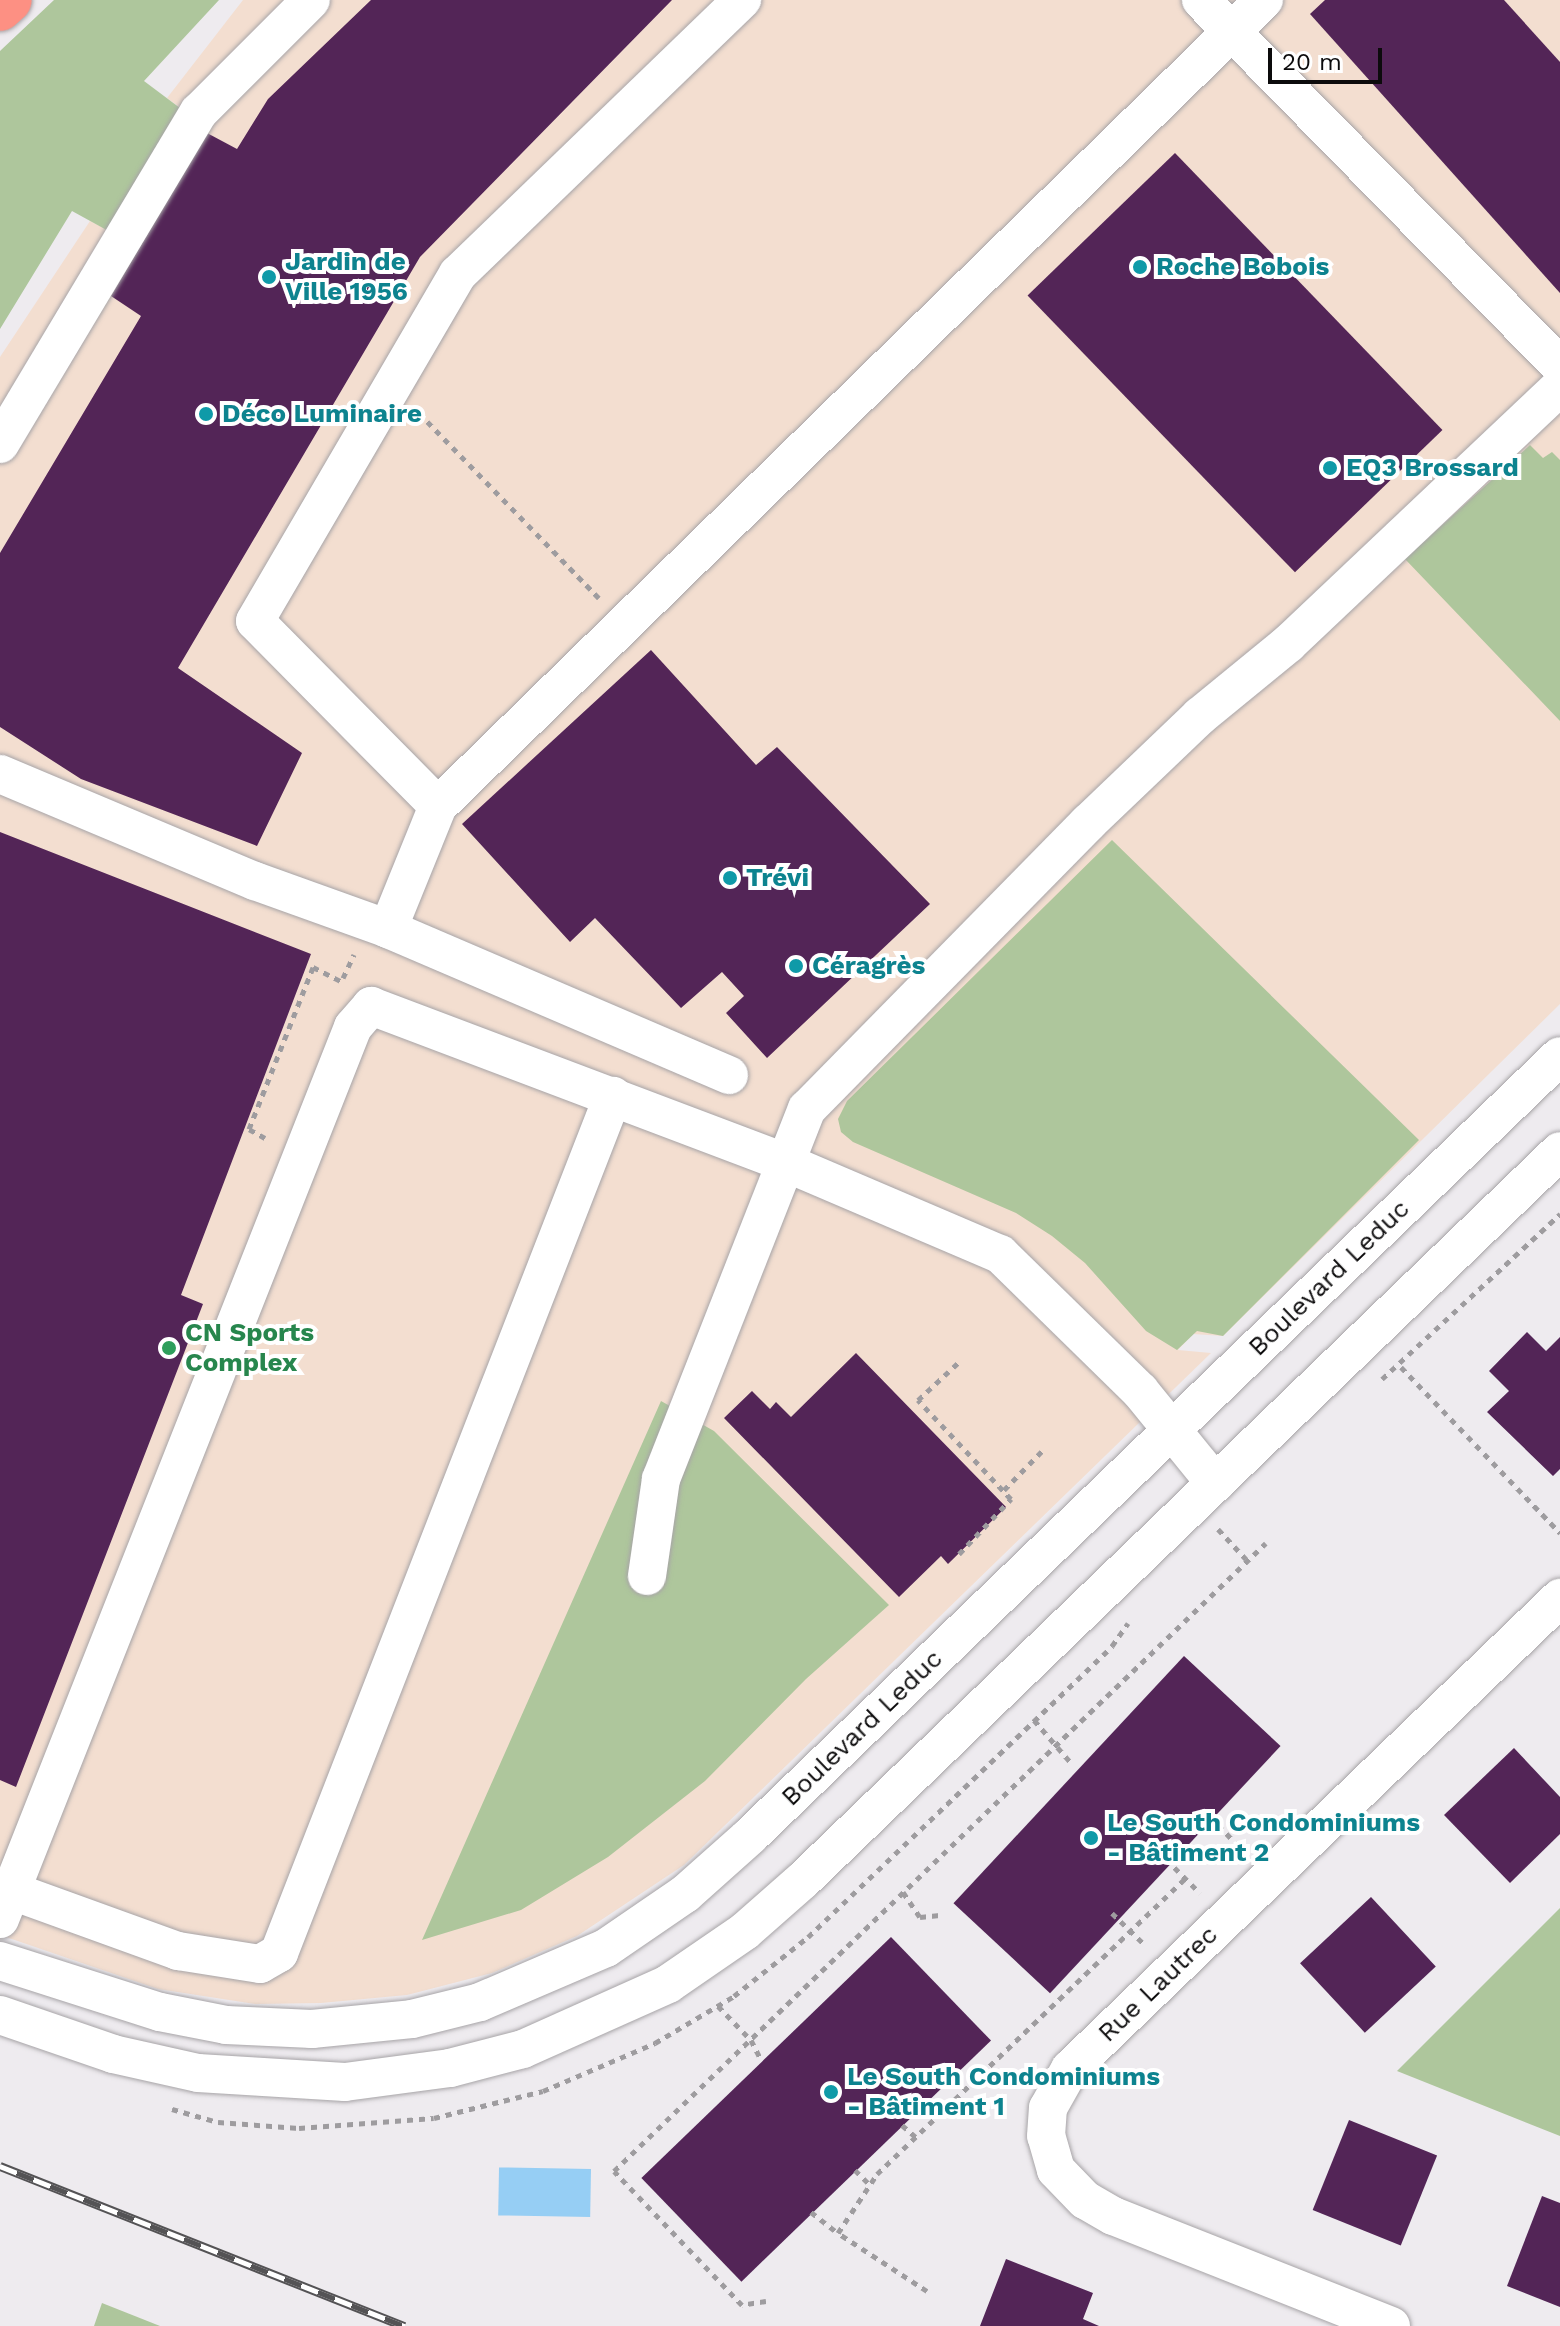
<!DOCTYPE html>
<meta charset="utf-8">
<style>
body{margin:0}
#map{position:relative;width:1560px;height:2326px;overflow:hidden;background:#eeebef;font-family:"Work Sans",sans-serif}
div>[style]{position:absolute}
.commercial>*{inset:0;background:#f3ded0}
.green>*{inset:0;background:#aec69c}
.water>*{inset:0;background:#96cef4;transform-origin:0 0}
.building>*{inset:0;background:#532557;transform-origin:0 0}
.path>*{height:5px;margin-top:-2.5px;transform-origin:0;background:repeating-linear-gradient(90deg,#9e9c9f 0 6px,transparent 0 12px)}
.roads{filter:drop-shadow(0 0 2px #a7a4a7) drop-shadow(0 0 2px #a7a4a7)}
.minor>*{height:38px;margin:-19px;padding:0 19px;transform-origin:19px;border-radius:19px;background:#fff}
.highway>*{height:44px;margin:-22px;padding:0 22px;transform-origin:22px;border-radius:22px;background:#fd9083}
.rail>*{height:9px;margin-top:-4.5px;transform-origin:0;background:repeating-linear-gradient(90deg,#fff 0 18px,#545355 0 36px);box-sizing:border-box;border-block:2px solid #545355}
.dots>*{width:22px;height:22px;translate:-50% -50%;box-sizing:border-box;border:4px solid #fff;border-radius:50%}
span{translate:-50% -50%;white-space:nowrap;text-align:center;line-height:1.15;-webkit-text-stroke:8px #fff;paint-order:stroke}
.culture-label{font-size:26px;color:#0d838f;font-weight:700}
.left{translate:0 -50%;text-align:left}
.street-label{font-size:26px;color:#0c0b0c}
.leisure-label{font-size:26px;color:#27864d;font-weight:700}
.scale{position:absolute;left:1268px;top:48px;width:114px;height:36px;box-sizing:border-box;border:4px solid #0c0b0c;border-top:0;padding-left:10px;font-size:24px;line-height:28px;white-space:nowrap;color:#0c0b0c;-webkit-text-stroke:6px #fff;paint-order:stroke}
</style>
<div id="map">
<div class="commercial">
<div style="clip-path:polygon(243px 0,1560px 0,1560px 1004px,1223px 1336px,1193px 1334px,1178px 1350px,1211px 1353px,684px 1865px,577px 1936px,492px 1973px,407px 1995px,321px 2003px,255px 2004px,158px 1989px,0 1935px,0 357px,90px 221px,112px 232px,183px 110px,167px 98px)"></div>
</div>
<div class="green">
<div style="clip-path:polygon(54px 0,219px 0,144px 81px,184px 111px,112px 233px,72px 211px,0 329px,0 51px)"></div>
<div style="clip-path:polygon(1530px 445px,1543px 458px,1552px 452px,1560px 460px,1560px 721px,1405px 559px)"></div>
<div style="clip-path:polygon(1112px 840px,1419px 1140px,1223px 1336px,1197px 1331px,1177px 1350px,1146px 1331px,1085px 1263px,1052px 1236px,1016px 1213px,853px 1142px,841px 1132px,838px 1119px,847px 1101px)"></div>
<div style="clip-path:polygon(661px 1401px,714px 1431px,889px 1605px,806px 1679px,705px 1781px,608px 1857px,521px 1910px,422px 1940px)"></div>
<div style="clip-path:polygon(1560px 1908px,1560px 2136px,1397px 2071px)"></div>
<div style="clip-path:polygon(102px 2303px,160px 2326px,94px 2326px)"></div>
</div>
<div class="water">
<div style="left:591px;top:2169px;width:48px;height:92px;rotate:91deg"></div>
</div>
<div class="building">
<div style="clip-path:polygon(371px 0,672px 0,420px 257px,178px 668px,302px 753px,257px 846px,81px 779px,0 727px,0 553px,141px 316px,111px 296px,207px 133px,237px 149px,268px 99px)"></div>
<div style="clip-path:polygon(1325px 0,1504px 0,1560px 62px,1560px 293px,1310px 14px)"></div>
<div style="left:1175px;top:153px;width:385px;height:205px;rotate:46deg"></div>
<div style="clip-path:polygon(651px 650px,756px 765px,777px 747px,930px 904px,767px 1058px,726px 1013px,744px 996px,722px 972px,681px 1008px,595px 918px,570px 942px,462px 824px)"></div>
<div style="clip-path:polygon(0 832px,311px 954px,181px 1295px,203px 1304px,16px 1787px,0 1780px)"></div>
<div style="clip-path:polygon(1527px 1332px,1546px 1351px,1560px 1337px,1560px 1469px,1553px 1476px,1487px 1412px,1509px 1391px,1489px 1371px)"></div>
<div style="clip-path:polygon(856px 1353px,1006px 1507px,948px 1564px,941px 1556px,899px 1597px,724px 1418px,752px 1391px,770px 1409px,776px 1402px,791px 1417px)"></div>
<div style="left:1184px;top:1656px;width:132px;height:338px;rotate:43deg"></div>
<div style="clip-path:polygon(1514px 1748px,1560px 1797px,1560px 1834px,1510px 1883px,1444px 1815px)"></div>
<div style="left:1371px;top:1897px;width:95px;height:97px;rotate:47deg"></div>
<div style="left:891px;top:1937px;width:144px;height:347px;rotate:46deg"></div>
<div style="left:1349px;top:2120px;width:95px;height:97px;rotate:22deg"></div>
<div style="clip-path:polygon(1542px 2196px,1560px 2203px,1560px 2307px,1507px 2286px)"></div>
<div style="clip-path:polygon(1006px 2259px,1093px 2293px,1083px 2319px,1099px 2326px,980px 2326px)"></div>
</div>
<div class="path">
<div style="left:419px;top:413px;width:258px;rotate:45.8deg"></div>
<div style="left:343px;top:978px;width:26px;rotate:-65deg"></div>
<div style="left:265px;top:1138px;width:18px;rotate:-151deg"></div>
<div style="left:249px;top:1129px;width:174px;rotate:-68.4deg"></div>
<div style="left:313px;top:967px;width:35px;rotate:27deg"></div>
<div style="left:1401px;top:1367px;width:230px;rotate:46.2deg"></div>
<div style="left:1382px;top:1379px;width:243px;rotate:-42.8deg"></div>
<div style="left:1004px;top:1490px;width:59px;rotate:-45.7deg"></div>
<div style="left:1218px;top:1529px;width:41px;rotate:47deg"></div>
<div style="left:959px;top:1554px;width:76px;rotate:-46.6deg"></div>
<div style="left:1011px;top:1499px;width:136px;rotate:-133.2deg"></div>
<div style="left:918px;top:1400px;width:56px;rotate:-42.8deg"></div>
<div style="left:1034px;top:1720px;width:58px;rotate:49.2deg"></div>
<div style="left:1210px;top:1816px;width:47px;rotate:46.7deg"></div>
<div style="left:1166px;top:1859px;width:48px;rotate:45deg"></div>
<div style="left:903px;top:1892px;width:30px;rotate:56deg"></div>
<div style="left:920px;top:1917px;width:20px;rotate:-6deg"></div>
<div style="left:1112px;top:1913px;width:47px;rotate:44.1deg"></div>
<div style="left:718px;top:2006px;width:47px;rotate:45.9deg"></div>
<div style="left:751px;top:2040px;width:22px;rotate:63deg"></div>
<div style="left:172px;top:2109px;width:48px;rotate:15.8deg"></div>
<div style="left:218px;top:2122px;width:81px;rotate:4.2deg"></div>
<div style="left:299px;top:2128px;width:135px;rotate:-4.2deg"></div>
<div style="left:434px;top:2118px;width:112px;rotate:-13.9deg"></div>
<div style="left:543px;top:2091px;width:122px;rotate:-23.2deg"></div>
<div style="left:655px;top:2043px;width:92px;rotate:-30.7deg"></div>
<div style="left:734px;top:1996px;width:95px;rotate:-38.6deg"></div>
<div style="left:808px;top:1937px;width:421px;rotate:-43.7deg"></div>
<div style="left:1112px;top:1646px;width:28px;rotate:-55deg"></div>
<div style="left:902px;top:2125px;width:18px;rotate:41deg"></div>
<div style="left:855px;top:2170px;width:21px;rotate:45deg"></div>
<div style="left:811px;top:2212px;width:34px;rotate:38deg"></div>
<div style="left:927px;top:2291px;width:106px;rotate:-146.9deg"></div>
<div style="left:838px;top:2233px;width:71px;rotate:-56.5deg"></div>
<div style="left:877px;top:2174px;width:428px;rotate:-43.8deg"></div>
<div style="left:766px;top:2301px;width:24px;rotate:171deg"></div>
<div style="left:742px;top:2305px;width:185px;rotate:-133.7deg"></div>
<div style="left:614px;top:2171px;width:905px;rotate:-43.93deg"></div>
</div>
<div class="roads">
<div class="minor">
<div style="left:1201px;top:0;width:513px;rotate:45.55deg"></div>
<div style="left:0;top:444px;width:387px;rotate:-59.1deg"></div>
<div style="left:199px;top:112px;width:158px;rotate:-45deg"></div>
<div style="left:0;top:774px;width:277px;rotate:22.8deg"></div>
<div style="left:255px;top:881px;width:141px;rotate:19.8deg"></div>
<div style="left:388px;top:929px;width:371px;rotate:23.2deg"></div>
<div style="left:438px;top:806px;width:260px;rotate:-134.7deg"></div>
<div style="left:255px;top:621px;width:402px;rotate:-59.7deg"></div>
<div style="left:458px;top:274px;width:395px;rotate:-44deg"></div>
<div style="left:388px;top:929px;width:133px;rotate:-67.9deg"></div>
<div style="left:438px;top:806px;width:1154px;rotate:-44.3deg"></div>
<div style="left:647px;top:1576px;width:98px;rotate:-81.8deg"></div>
<div style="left:661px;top:1479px;width:398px;rotate:-68.5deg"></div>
<div style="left:807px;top:1109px;width:401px;rotate:-45.5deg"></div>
<div style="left:1088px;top:823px;width:155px;rotate:-43.7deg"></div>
<div style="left:1200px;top:716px;width:114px;rotate:-39.3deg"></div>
<div style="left:1288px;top:644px;width:374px;rotate:-43.4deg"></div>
<div style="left:12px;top:1891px;width:177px;rotate:19.9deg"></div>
<div style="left:178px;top:1951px;width:83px;rotate:9deg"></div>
<div style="left:260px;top:1964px;width:22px;rotate:-30deg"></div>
<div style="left:279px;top:1953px;width:920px;rotate:-68.71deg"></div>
<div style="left:0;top:1919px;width:959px;rotate:-68.41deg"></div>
<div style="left:353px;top:1027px;width:28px;rotate:-49deg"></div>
<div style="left:371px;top:1006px;width:441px;rotate:20.7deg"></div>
<div style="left:784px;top:1162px;width:235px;rotate:23.1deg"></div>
<div style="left:1000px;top:1254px;width:196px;rotate:44.4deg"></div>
<div style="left:1140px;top:1391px;width:119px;rotate:50.8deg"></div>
<div style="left:0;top:1961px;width:168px;rotate:17.7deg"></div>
<div style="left:160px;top:2012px;width:67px;rotate:11.1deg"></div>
<div style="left:226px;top:2025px;width:86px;rotate:2.7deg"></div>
<div style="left:312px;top:2029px;width:100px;rotate:-5.7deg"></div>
<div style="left:412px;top:2019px;width:70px;rotate:-14deg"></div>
<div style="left:480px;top:2002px;width:137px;rotate:-23.2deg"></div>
<div style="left:606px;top:1948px;width:96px;rotate:-34.4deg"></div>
<div style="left:685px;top:1894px;width:87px;rotate:-41.7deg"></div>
<div style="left:750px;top:1836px;width:1124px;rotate:-43.92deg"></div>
<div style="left:0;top:2015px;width:120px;rotate:19deg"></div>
<div style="left:113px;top:2054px;width:87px;rotate:12.6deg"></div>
<div style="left:198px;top:2073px;width:147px;rotate:3.5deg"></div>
<div style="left:345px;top:2082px;width:106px;rotate:-7.6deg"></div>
<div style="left:450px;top:2068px;width:75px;rotate:-14.6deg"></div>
<div style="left:523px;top:2049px;width:159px;rotate:-24.1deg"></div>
<div style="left:668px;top:1984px;width:93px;rotate:-34.5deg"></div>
<div style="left:745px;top:1931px;width:76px;rotate:-41.3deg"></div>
<div style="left:802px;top:1881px;width:1052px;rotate:-43.92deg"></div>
<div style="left:1391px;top:2326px;width:299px;rotate:-158.4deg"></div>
<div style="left:1113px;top:2216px;width:32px;rotate:-150deg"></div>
<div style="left:1085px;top:2200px;width:42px;rotate:-134deg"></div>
<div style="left:1056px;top:2170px;width:35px;rotate:-106deg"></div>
<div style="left:1046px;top:2136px;width:28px;rotate:-86deg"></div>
<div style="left:1048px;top:2108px;width:45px;rotate:-60.6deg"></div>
<div style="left:1070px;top:2069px;width:680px;rotate:-43.87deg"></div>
</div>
<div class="highway">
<div style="left:0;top:9px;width:13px;rotate:-42deg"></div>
</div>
</div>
<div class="rail">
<div style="left:0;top:2166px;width:435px;rotate:21.6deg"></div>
</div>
<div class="dots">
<div style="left:1140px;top:267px;background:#0f9aa8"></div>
<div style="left:269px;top:277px;background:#0f9aa8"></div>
<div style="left:206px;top:414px;background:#0f9aa8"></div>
<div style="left:1330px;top:468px;background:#0f9aa8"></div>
<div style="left:730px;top:878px;background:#0f9aa8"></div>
<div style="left:796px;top:966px;background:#0f9aa8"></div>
<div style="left:169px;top:1348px;background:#2e9e5b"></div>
<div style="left:1091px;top:1838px;background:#0f9aa8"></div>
<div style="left:831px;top:2092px;background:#0f9aa8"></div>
</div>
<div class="culture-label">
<span class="left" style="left:285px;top:277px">Jardin de<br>Ville 1956</span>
<span class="left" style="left:1156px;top:267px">Roche Bobois</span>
<span class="left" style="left:222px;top:414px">Déco Luminaire</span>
<span class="left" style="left:1346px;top:468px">EQ3 Brossard</span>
<span class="left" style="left:746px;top:878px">Trévi</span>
<span class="left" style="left:812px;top:966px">Céragrès</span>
<span class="left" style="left:1107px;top:1838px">Le South Condominiums<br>- Bâtiment 2</span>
<span class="left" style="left:847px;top:2092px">Le South Condominiums<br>- Bâtiment 1</span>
</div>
<div class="street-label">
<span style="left:1329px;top:1278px;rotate:-44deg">Boulevard Leduc</span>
<span style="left:862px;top:1728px;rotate:-44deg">Boulevard Leduc</span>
<span style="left:1158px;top:1984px;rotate:-44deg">Rue Lautrec</span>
</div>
<div class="leisure-label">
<span class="left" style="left:185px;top:1348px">CN Sports<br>Complex</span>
</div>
<div class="scale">20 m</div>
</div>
